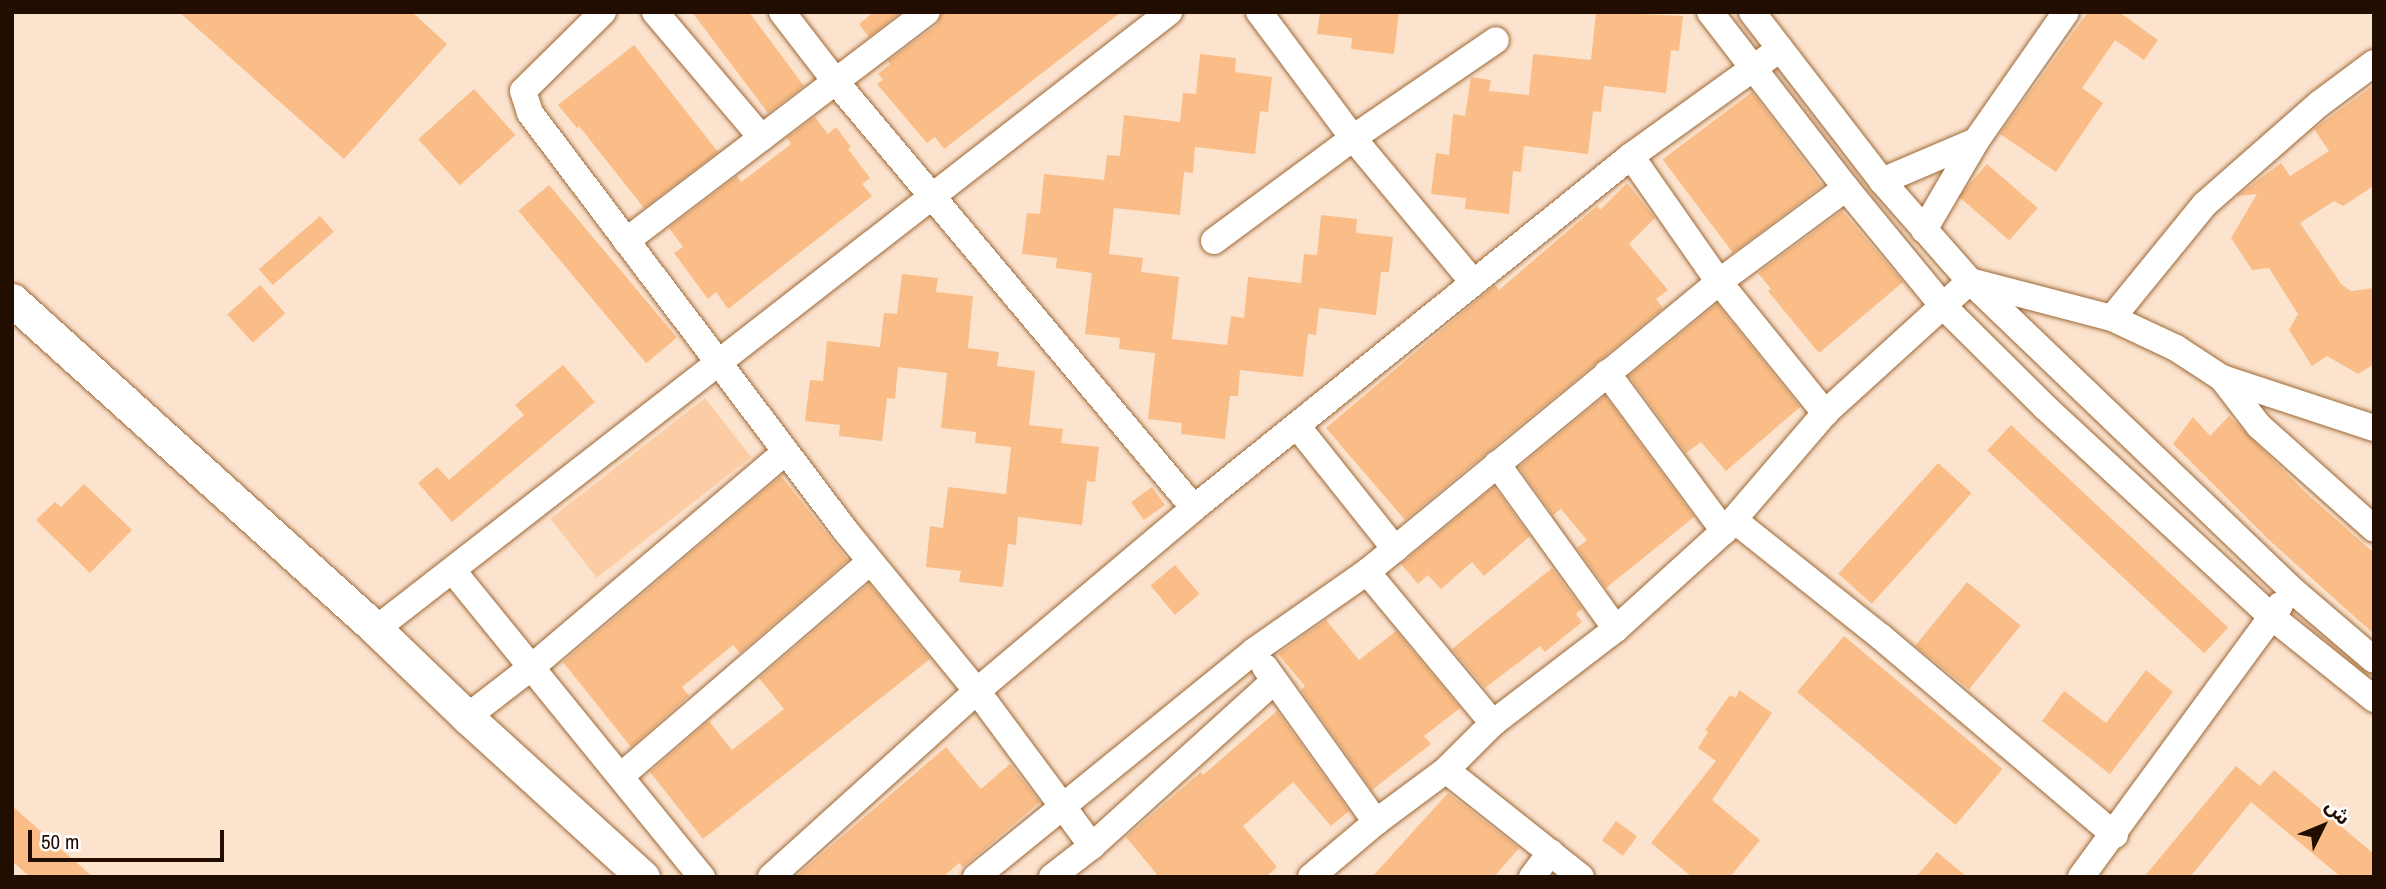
<!DOCTYPE html>
<meta charset="utf-8">
<style>
body{margin:0}
#map{position:relative;width:2386px;height:889px;overflow:hidden;background:#fce3ce;font-family:"Archivo Narrow","Noto Sans Arabic",sans-serif}
div>[style]{position:absolute}
.green>*{inset:0;background:#fccda4;transform-origin:0 0}
.building>*{inset:0;background:#fabd87;transform-origin:0 0}
.roads{filter:drop-shadow(0 0 2px #9e6835) drop-shadow(0 0 2px #9e6835)}
.minor>*{height:26px;margin:-13px;padding:0 13px;transform-origin:13px;border-radius:13px;background:#fff}
.major>*{height:33px;margin:-16.5px;padding:0 16.5px;transform-origin:16.5px;border-radius:16.5px;background:#fff}
span{translate:-50% -50%;white-space:nowrap;text-align:center;line-height:1.15;-webkit-text-stroke:7px #fff;paint-order:stroke}
.frame{position:absolute;inset:0;border:14px solid #220e00;pointer-events:none}
.north{position:absolute;left:2288px;top:791px;width:70px;height:70px;-webkit-text-stroke:5px #fff;paint-order:stroke;rotate:47deg;font-size:19px;font-weight:700;line-height:28px;text-align:center;color:#220e00}
.north::after{content:'';display:block;margin:auto;width:24px;height:32px;background:#220e00;clip-path:polygon(50% 0,100% 100%,50% 72%,0 100%)}
.scale{position:absolute;left:28px;top:830px;width:196px;height:32px;box-sizing:border-box;border:4px solid #220e00;border-top:0;padding-left:9px;font-size:21px;line-height:24px;white-space:nowrap;color:#220e00;-webkit-text-stroke:5px #fff;paint-order:stroke}
</style>
<div id="map">
<div class="green">
<div style="left:705px;top:398px;width:75px;height:196px;rotate:52deg"></div>
</div>
<div class="building">
<div style="clip-path:polygon(179px 12px,412px 12px,447px 44px,344px 159px)"></div>
<div style="clip-path:polygon(692px 12px,749px 12px,804px 86px,768px 113px)"></div>
<div style="clip-path:polygon(874px 12px,901px 12px,869px 37px,859px 24px)"></div>
<div style="clip-path:polygon(942px 12px,1121px 12px,944px 149px,935px 137px,927px 143px,877px 84px,883px 80px,878px 74px,890px 64px,888px 61px,937px 25px)"></div>
<div style="clip-path:polygon(1320px 12px,1399px 12px,1394px 54px,1351px 49px,1352px 38px,1317px 34px)"></div>
<div style="clip-path:polygon(1596px 12px,1683px 16px,1679px 51px,1671px 50px,1666px 93px,1604px 86px,1601px 112px,1593px 111px,1588px 154px,1524px 146px,1521px 172px,1513px 171px,1509px 214px,1465px 209px,1466px 198px,1431px 194px,1436px 153px,1449px 155px,1453px 114px,1465px 116px,1471px 77px,1491px 80px,1489px 91px,1529px 95px,1533px 54px,1591px 60px)"></div>
<div style="clip-path:polygon(2088px 12px,2119px 12px,2158px 40px,2144px 60px,2115px 40px,2082px 88px,2103px 103px,2056px 172px,2000px 134px)"></div>
<div style="clip-path:polygon(634px 45px,718px 152px,644px 208px,579px 126px,577px 128px,558px 105px)"></div>
<div style="clip-path:polygon(1200px 54px,1236px 58px,1235px 72px,1272px 77px,1268px 112px,1260px 111px,1255px 154px,1195px 147px,1193px 173px,1184px 172px,1180px 215px,1114px 208px,1109px 254px,1143px 258px,1141px 272px,1179px 277px,1172px 339px,1227px 345px,1231px 316px,1244px 318px,1248px 277px,1301px 283px,1304px 254px,1317px 255px,1321px 215px,1357px 219px,1356px 233px,1393px 237px,1389px 272px,1381px 272px,1376px 315px,1319px 308px,1316px 335px,1308px 334px,1303px 377px,1240px 370px,1238px 396px,1230px 396px,1225px 439px,1181px 434px,1182px 423px,1148px 419px,1155px 353px,1119px 349px,1120px 338px,1085px 334px,1092px 273px,1056px 268px,1057px 258px,1022px 254px,1027px 213px,1040px 214px,1044px 174px,1104px 180px,1107px 155px,1120px 156px,1124px 115px,1180px 122px,1183px 93px,1196px 94px)"></div>
<div style="clip-path:polygon(2374px 85px,2372px 187px,2343px 206px,2334px 201px,2300px 223px,2341px 284px,2351px 291px,2374px 288px,2374px 364px,2358px 374px,2327px 356px,2312px 366px,2289px 330px,2298px 314px,2269px 268px,2252px 270px,2231px 238px,2257px 194px,2237px 196px,2281px 163px,2290px 176px,2329px 151px,2314px 129px)"></div>
<div style="left:474px;top:89px;width:62px;height:75px;rotate:48deg"></div>
<div style="left:1752px;top:92px;width:117px;height:112px;rotate:53deg"></div>
<div style="clip-path:polygon(815px 117px,828px 134px,836px 127px,851px 147px,848px 149px,870px 178px,862px 184px,872px 196px,728px 309px,716px 292px,708px 299px,674px 253px,683px 247px,669px 228px,737px 176px,741px 182px,756px 171px,791px 144px,787px 138px)"></div>
<div style="left:1987px;top:164px;width:67px;height:43px;rotate:41deg"></div>
<div style="clip-path:polygon(1627px 183px,1655px 218px,1629px 244px,1668px 290px,1656px 299px,1663px 308px,1405px 520px,1326px 428px,1483px 295px,1495px 285px,1499px 290px,1597px 206px,1600px 210px)"></div>
<div style="left:549px;top:185px;width:199px;height:40px;rotate:50deg"></div>
<div style="clip-path:polygon(1842px 211px,1903px 282px,1819px 353px,1768px 291px,1771px 289px,1758px 273px)"></div>
<div style="left:320px;top:216px;width:21px;height:81px;rotate:49deg"></div>
<div style="clip-path:polygon(902px 274px,938px 278px,936px 292px,973px 296px,968px 348px,999px 352px,997px 366px,1035px 371px,1029px 425px,1063px 429px,1061px 443px,1099px 447px,1095px 482px,1087px 481px,1082px 525px,1018px 517px,1016px 545px,1008px 544px,1003px 587px,959px 582px,961px 571px,926px 567px,930px 526px,943px 528px,948px 487px,1006px 494px,1011px 447px,975px 443px,976px 432px,941px 428px,947px 373px,898px 367px,895px 399px,887px 398px,882px 441px,839px 436px,840px 425px,805px 421px,810px 380px,823px 381px,827px 341px,880px 347px,884px 313px,897px 314px)"></div>
<div style="left:260px;top:285px;width:38px;height:44px;rotate:48deg"></div>
<div style="clip-path:polygon(1717px 304px,1800px 407px,1726px 471px,1701px 442px,1686px 453px,1629px 376px)"></div>
<div style="clip-path:polygon(563px 365px,595px 402px,452px 522px,418px 483px,437px 467px,449px 480px,524px 415px,515px 405px)"></div>
<div style="clip-path:polygon(1605px 396px,1694px 517px,1606px 588px,1577px 548px,1587px 540px,1561px 509px,1553px 515px,1519px 467px)"></div>
<div style="clip-path:polygon(2229px 416px,2305px 492px,2374px 553px,2374px 634px,2268px 539px,2173px 444px,2193px 417px,2210px 436px)"></div>
<div style="left:2011px;top:425px;width:297px;height:35px;rotate:43deg"></div>
<div style="left:1938px;top:463px;width:45px;height:149px;rotate:42deg"></div>
<div style="clip-path:polygon(781px 476px,848px 560px,740px 653px,733px 645px,682px 687px,689px 696px,631px 747px,563px 662px)"></div>
<div style="clip-path:polygon(84px 484px,132px 530px,90px 573px,36px 520px,55px 502px,61px 507px)"></div>
<div style="left:1152px;top:487px;width:22px;height:26px;rotate:54deg"></div>
<div style="clip-path:polygon(1494px 487px,1530px 536px,1484px 576px,1472px 562px,1441px 589px,1428px 575px,1418px 584px,1401px 564px)"></div>
<div style="left:1175px;top:565px;width:38px;height:32px;rotate:50deg"></div>
<div style="clip-path:polygon(1552px 568px,1582px 609px,1576px 614px,1582px 622px,1545px 652px,1540px 646px,1485px 688px,1452px 649px)"></div>
<div style="left:1967px;top:582px;width:69px;height:82px;rotate:39deg"></div>
<div style="clip-path:polygon(869px 584px,930px 659px,703px 839px,650px 772px,709px 721px,732px 750px,784px 709px,759px 678px)"></div>
<div style="clip-path:polygon(1326px 620px,1359px 660px,1396px 631px,1460px 708px,1424px 736px,1431px 744px,1372px 790px,1301px 690px,1305px 686px,1278px 654px)"></div>
<div style="left:1844px;top:636px;width:207px;height:73px;rotate:40deg"></div>
<div style="clip-path:polygon(2146px 670px,2173px 692px,2110px 774px,2042px 721px,2064px 691px,2106px 723px)"></div>
<div style="clip-path:polygon(1739px 690px,1772px 713px,1712px 800px,1760px 840px,1730px 877px,1692px 877px,1651px 843px,1716px 761px,1698px 748px,1708px 732px,1705px 730px,1730px 695px,1736px 698px)"></div>
<div style="clip-path:polygon(1277px 711px,1349px 811px,1331px 826px,1293px 782px,1243px 826px,1277px 867px,1266px 877px,1159px 877px,1126px 837px,1201px 772px,1203px 775px)"></div>
<div style="clip-path:polygon(946px 747px,981px 789px,1010px 764px,1040px 802px,963px 867px,959px 863px,943px 877px,795px 877px)"></div>
<div style="clip-path:polygon(2236px 766px,2260px 786px,2274px 770px,2374px 854px,2374px 877px,2341px 877px,2251px 802px,2190px 877px,2144px 877px)"></div>
<div style="clip-path:polygon(1448px 793px,1519px 848px,1494px 877px,1372px 877px)"></div>
<div style="clip-path:polygon(12px 806px,93px 877px,30px 877px,12px 861px)"></div>
<div style="left:1616px;top:821px;width:26px;height:24px;rotate:36deg"></div>
<div style="clip-path:polygon(1937px 852px,1967px 877px,1916px 877px)"></div>
</div>
<div class="roads">
<div class="minor">
<div style="left:603px;top:12px;width:112px;rotate:135.4deg"></div>
<div style="left:523px;top:91px;width:23px;rotate:72deg"></div>
<div style="left:530px;top:113px;width:523px;rotate:52.93deg"></div>
<div style="left:845px;top:530px;width:208px;rotate:50.7deg"></div>
<div style="left:977px;top:691px;width:193px;rotate:53.4deg"></div>
<div style="left:655px;top:12px;width:165px;rotate:49.7deg"></div>
<div style="left:782px;top:12px;width:88px;rotate:52.4deg"></div>
<div style="left:836px;top:82px;width:556px;rotate:49.96deg"></div>
<div style="left:1259px;top:12px;width:157px;rotate:53.3deg"></div>
<div style="left:1353px;top:138px;width:187px;rotate:50.2deg"></div>
<div style="left:1710px;top:12px;width:222px;rotate:52.3deg"></div>
<div style="left:1846px;top:188px;width:151px;rotate:50.6deg"></div>
<div style="left:1942px;top:305px;width:145px;rotate:44.7deg"></div>
<div style="left:2045px;top:407px;width:309px;rotate:42.8deg"></div>
<div style="left:2272px;top:617px;width:131px;rotate:38.8deg"></div>
<div style="left:1752px;top:12px;width:213px;rotate:52.4deg"></div>
<div style="left:1882px;top:181px;width:133px;rotate:48.7deg"></div>
<div style="left:1970px;top:281px;width:445px;rotate:43.8deg"></div>
<div style="left:2291px;top:589px;width:109px;rotate:40.5deg"></div>
<div style="left:1631px;top:156px;width:154px;rotate:55.1deg"></div>
<div style="left:1719px;top:282px;width:169px;rotate:51deg"></div>
<div style="left:1882px;top:181px;width:102px;rotate:-23.1deg"></div>
<div style="left:1924px;top:230px;width:103px;rotate:-59.7deg"></div>
<div style="left:1976px;top:141px;width:157px;rotate:-55.1deg"></div>
<div style="left:626px;top:241px;width:378px;rotate:-37.3deg"></div>
<div style="left:1214px;top:241px;width:173px;rotate:-36.5deg"></div>
<div style="left:1353px;top:138px;width:173px;rotate:-34.4deg"></div>
<div style="left:2112px;top:318px;width:147px;rotate:-50.8deg"></div>
<div style="left:2205px;top:204px;width:152px;rotate:-41.3deg"></div>
<div style="left:2319px;top:104px;width:69px;rotate:-36.7deg"></div>
<div style="left:1607px;top:373px;width:197px;rotate:53.5deg"></div>
<div style="left:2222px;top:378px;width:61px;rotate:52.4deg"></div>
<div style="left:2259px;top:426px;width:154px;rotate:41.8deg"></div>
<div style="left:1298px;top:427px;width:156px;rotate:51.5deg"></div>
<div style="left:1497px;top:464px;width:203px;rotate:54.2deg"></div>
<div style="left:1734px;top:520px;width:186px;rotate:38.5deg"></div>
<div style="left:1880px;top:636px;width:308px;rotate:40.3deg"></div>
<div style="left:453px;top:571px;width:395px;rotate:50.9deg"></div>
<div style="left:1367px;top:572px;width:197px;rotate:50.2deg"></div>
<div style="left:376px;top:629px;width:1005px;rotate:-37.88deg"></div>
<div style="left:1265px;top:667px;width:191px;rotate:54.4deg"></div>
<div style="left:467px;top:717px;width:83px;rotate:-37.7deg"></div>
<div style="left:533px;top:666px;width:331px;rotate:-40.3deg"></div>
<div style="left:1446px;top:770px;width:172px;rotate:38.4deg"></div>
<div style="left:621px;top:776px;width:328px;rotate:-40.7deg"></div>
<div style="left:771px;top:877px;width:278px;rotate:-42.1deg"></div>
<div style="left:977px;top:691px;width:284px;rotate:-40.1deg"></div>
<div style="left:1194px;top:508px;width:561px;rotate:-38.85deg"></div>
<div style="left:1631px;top:156px;width:183px;rotate:-35.7deg"></div>
<div style="left:976px;top:877px;width:358px;rotate:-39.1deg"></div>
<div style="left:1254px;top:651px;width:138px;rotate:-35deg"></div>
<div style="left:1367px;top:572px;width:456px;rotate:-39.5deg"></div>
<div style="left:1719px;top:282px;width:158px;rotate:-36.5deg"></div>
<div style="left:1052px;top:877px;width:51px;rotate:-37.8deg"></div>
<div style="left:1092px;top:846px;width:246px;rotate:-42.2deg"></div>
<div style="left:1311px;top:877px;width:85px;rotate:-40.2deg"></div>
<div style="left:1376px;top:822px;width:87px;rotate:-36.6deg"></div>
<div style="left:1446px;top:770px;width:66px;rotate:-45deg"></div>
<div style="left:1493px;top:723px;width:155px;rotate:-37.4deg"></div>
<div style="left:1616px;top:629px;width:146px;rotate:-42.2deg"></div>
<div style="left:1724px;top:531px;width:155px;rotate:-49.4deg"></div>
<div style="left:1825px;top:413px;width:196px;rotate:-42.3deg"></div>
<div style="left:1970px;top:281px;width:147px;rotate:14.6deg"></div>
<div style="left:2112px;top:318px;width:71px;rotate:25.1deg"></div>
<div style="left:2176px;top:348px;width:55px;rotate:33.1deg"></div>
<div style="left:2222px;top:378px;width:160px;rotate:18.2deg"></div>
<div style="left:1532px;top:877px;width:31px;rotate:-53deg"></div>
<div style="left:2081px;top:877px;width:337px;rotate:-53.8deg"></div>
</div>
<div class="major">
<div style="left:12px;top:300px;width:491px;rotate:42.1deg"></div>
<div style="left:376px;top:629px;width:127px;rotate:44deg"></div>
<div style="left:467px;top:717px;width:238px;rotate:42.3deg"></div>
</div>
</div>
<div class="frame"></div>
<div class="north">ش</div>
<div class="scale">50 m</div>
</div>
